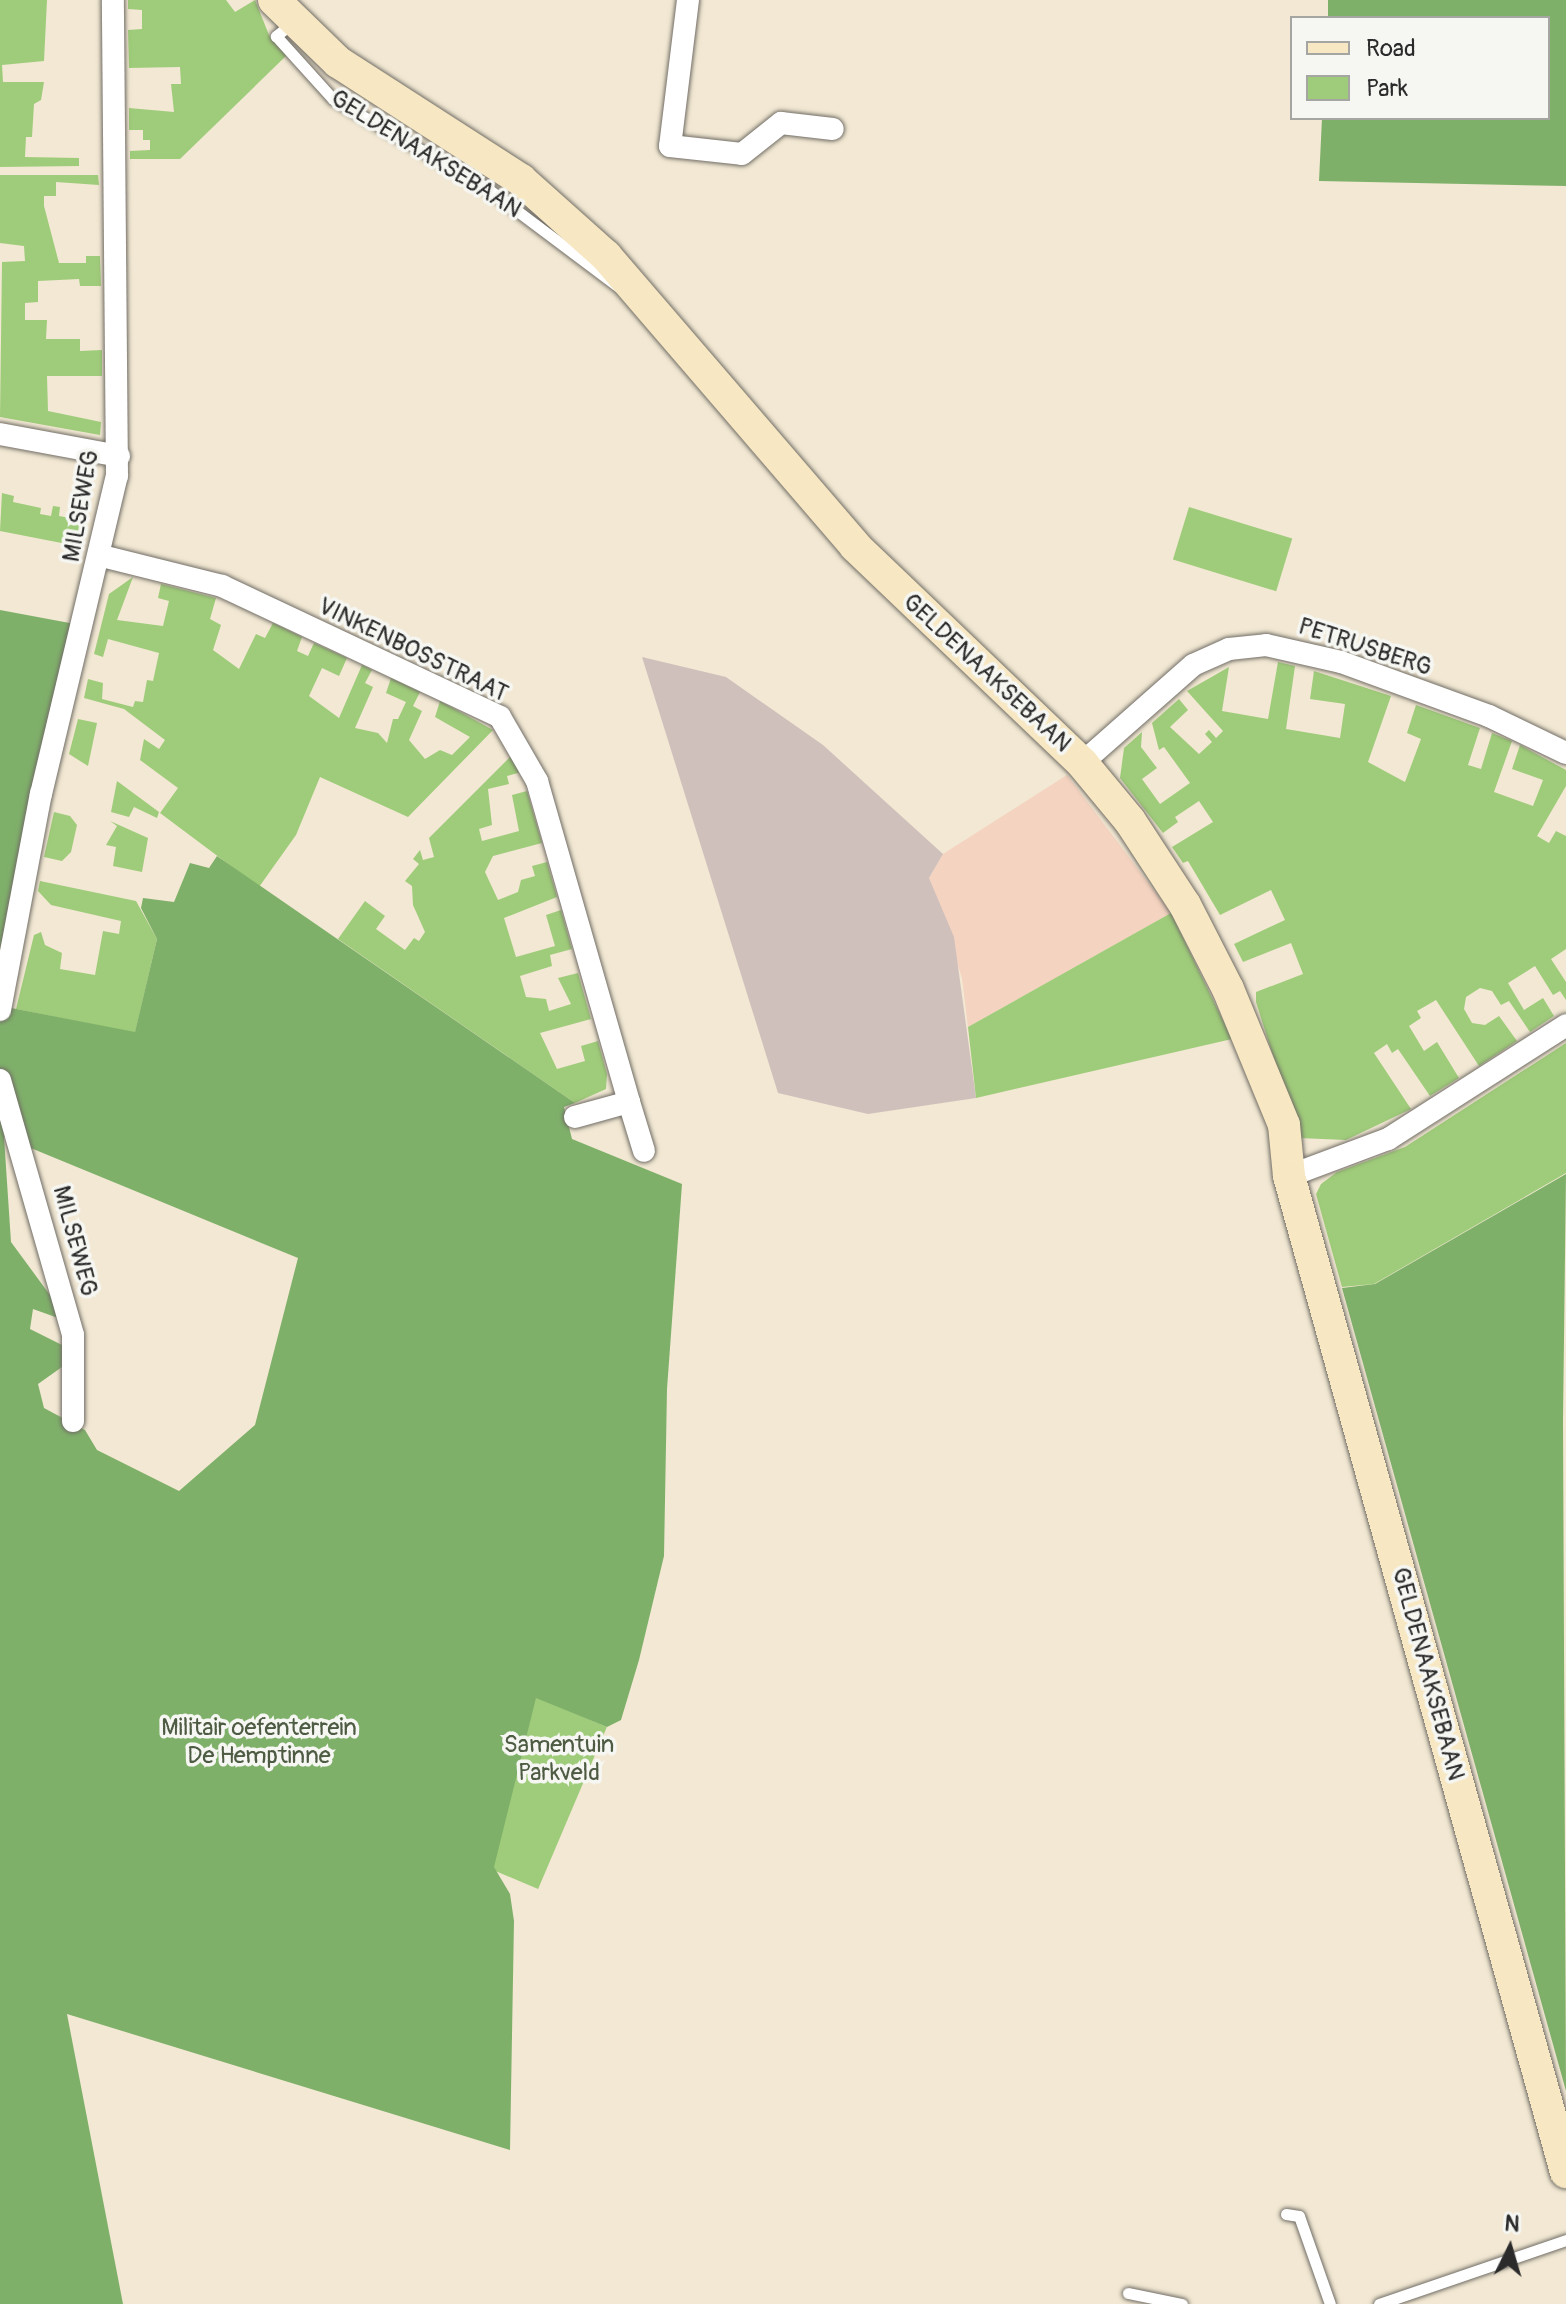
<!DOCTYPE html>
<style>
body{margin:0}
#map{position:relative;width:1566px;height:2304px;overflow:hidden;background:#f2e8d3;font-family:Pangolin,sans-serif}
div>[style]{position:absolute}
.built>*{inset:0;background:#f4d3c0}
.industrial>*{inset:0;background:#d0c0bc}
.green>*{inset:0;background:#9fcc7a;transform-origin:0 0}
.forest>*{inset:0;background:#7fb06a}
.roads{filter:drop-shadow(0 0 2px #716d66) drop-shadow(0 0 2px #716d66)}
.lane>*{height:11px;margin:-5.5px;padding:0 5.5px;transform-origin:5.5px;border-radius:5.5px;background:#fff}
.street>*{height:22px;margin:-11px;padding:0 11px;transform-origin:11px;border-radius:11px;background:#fff}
.secondary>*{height:32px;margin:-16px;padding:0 16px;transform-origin:16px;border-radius:16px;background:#f7e8c3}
span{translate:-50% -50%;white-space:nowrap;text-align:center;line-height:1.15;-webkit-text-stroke:7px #f6f6f2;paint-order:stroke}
.street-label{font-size:24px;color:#2b2b2b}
.park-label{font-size:24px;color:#4e5b43}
.legend{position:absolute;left:1290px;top:16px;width:260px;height:104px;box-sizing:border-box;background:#f6f6f2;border:2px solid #a5a5a2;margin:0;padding:10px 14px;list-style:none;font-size:24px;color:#2b2b2b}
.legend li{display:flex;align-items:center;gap:16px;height:40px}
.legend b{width:40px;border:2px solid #a5a5a2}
.north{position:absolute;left:1470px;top:2208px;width:80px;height:80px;-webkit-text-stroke:6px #f6f6f2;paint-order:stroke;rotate:5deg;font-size:22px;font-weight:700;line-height:32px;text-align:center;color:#2b2b2b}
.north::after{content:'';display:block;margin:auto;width:28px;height:36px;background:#2b2b2b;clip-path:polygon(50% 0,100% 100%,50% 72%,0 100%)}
</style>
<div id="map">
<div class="built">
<div style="clip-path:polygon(1067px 775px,1171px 913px,968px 1027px,962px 978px,929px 878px,943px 854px)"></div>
</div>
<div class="industrial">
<div style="clip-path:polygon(642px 657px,726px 677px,823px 745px,943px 854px,929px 878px,954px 937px,976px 1098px,868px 1114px,778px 1093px)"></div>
</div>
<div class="green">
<div style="clip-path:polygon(0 0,47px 0,44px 61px,2px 65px,3px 82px,44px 82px,41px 100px,34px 104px,32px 137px,26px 137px,25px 157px,79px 158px,79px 166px,0 167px)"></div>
<div style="clip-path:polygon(128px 0,226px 0,235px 12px,255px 0,269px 35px,287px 55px,180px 159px,130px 159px,130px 151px,150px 150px,150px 140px,143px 140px,143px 130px,129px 130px,129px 108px,174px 112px,171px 84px,181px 84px,180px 67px,129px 68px,128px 30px,142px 29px,142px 10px,128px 9px)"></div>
<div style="clip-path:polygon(0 175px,98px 175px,99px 185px,56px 182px,56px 196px,44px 196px,44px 206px,59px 263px,86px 263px,86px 256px,100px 256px,101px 286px,80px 286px,79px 279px,38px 281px,38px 302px,25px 303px,25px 320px,47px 320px,46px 339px,80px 339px,80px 351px,102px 350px,102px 376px,47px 376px,48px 411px,101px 422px,100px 435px,0 417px,2px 262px,25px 261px,24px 246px,0 243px)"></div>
<div style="clip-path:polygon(2px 493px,14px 496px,13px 502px,41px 508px,40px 514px,51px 516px,53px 506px,60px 507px,59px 516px,81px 520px,77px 546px,0 531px)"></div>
<div style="left:1189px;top:507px;width:108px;height:55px;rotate:17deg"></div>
<div style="clip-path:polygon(133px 577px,117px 620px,163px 626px,169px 601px,158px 598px,161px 584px,216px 598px,210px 619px,221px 625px,213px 650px,239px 669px,256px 634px,265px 638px,273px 623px,302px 637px,297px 651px,308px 656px,314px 643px,347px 658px,339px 676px,322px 668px,309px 696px,339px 718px,362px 665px,372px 670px,365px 683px,373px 687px,355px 728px,378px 733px,387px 743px,393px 719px,398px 719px,406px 702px,386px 693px,391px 678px,420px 692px,413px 706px,422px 711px,409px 740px,425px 759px,440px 750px,452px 755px,470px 737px,435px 717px,440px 701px,493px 730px,408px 817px,320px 777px,296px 835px,259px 887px,160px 813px,178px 788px,140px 760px,144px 739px,159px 749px,165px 740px,124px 709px,84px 698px,88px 679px,103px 683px,102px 699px,133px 707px,135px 701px,143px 702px,147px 680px,153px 681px,159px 653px,108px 639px,103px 657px,94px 654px,109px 594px)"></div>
<div style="clip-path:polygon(1278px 662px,1295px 666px,1286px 729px,1340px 738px,1345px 704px,1310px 699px,1314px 671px,1391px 696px,1368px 762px,1405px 782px,1421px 739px,1407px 733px,1416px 705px,1480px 728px,1468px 765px,1481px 769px,1492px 733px,1512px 741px,1494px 792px,1533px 806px,1543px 780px,1512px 769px,1520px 745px,1566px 770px,1566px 786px,1537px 836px,1549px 843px,1556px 831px,1566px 836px,1566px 949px,1551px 959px,1566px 982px,1566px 1000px,1560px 991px,1553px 995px,1535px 966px,1508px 983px,1524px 1010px,1543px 998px,1554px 1016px,1530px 1032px,1509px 1001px,1501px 1005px,1492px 991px,1480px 988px,1466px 997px,1464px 1009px,1472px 1023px,1485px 1025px,1499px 1016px,1517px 1041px,1479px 1066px,1436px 1000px,1417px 1011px,1421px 1018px,1409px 1026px,1424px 1051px,1437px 1042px,1459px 1078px,1430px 1096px,1398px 1049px,1392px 1053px,1387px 1044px,1374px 1053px,1411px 1109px,1346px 1140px,1299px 1138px,1256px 1002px,1256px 992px,1303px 974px,1291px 943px,1243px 962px,1234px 944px,1285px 920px,1271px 890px,1220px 915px,1188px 861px,1183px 863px,1172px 847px,1213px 822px,1199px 801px,1175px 817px,1178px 822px,1163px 833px,1120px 778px,1124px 748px,1142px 732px,1141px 747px,1157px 768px,1142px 779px,1160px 804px,1190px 783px,1164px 747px,1159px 750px,1152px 723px,1179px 699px,1188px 710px,1170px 727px,1199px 754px,1212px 742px,1205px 734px,1209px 730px,1216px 738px,1223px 731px,1187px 691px,1229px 667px,1222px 711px,1268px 719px)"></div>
<div style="clip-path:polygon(78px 719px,97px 723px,88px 766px,69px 754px)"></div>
<div style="clip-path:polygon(513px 754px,521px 772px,507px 776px,509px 784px,488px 789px,492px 825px,479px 829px,482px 841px,519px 831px,512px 795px,527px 791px,542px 843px,493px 856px,485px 872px,498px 900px,518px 892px,521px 880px,535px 876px,532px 866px,547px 862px,557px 897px,504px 918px,516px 957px,555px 946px,546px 915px,561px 910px,572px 949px,550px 955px,552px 966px,520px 976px,526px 997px,546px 999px,549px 1011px,571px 1004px,558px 978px,578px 973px,591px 1019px,540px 1033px,557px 1069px,585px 1061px,581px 1046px,598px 1041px,607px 1074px,606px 1089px,575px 1103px,338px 939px,365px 901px,385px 916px,376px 929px,405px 950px,414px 938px,419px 941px,425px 932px,413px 905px,412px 886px,405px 881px,419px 864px,413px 859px,420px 850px,423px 860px,434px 857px,429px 838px)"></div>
<div style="clip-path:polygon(117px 781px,159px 812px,157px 818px,134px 807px,129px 817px,111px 812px)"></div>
<div style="clip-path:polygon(54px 812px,70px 816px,77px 825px,71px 852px,62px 861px,44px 857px)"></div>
<div style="clip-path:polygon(110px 821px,148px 838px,142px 872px,113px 866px,116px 847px,106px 845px,117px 826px)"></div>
<div style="clip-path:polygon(40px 881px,136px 901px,157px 939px,135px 1033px,16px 1009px,34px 935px,41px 932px,45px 945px,62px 953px,60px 969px,95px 975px,103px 931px,119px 934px,121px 921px,51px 905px,38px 891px)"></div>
<div style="clip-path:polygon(1171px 913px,1232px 1039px,976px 1098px,968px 1027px)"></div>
<div style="clip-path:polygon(1566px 1043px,1566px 1173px,1374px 1284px,1342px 1287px,1316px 1194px,1321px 1184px,1337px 1172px,1405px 1147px)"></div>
<div style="left:536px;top:1697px;width:77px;height:176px;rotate:23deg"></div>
</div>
<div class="forest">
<div style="clip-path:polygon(1328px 0,1566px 0,1566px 186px,1319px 181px,1322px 118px,1548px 118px,1548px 18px,1328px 18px)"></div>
<div style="clip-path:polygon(evenodd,0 610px,75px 624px,1px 1006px,135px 1032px,157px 939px,141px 908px,143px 898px,174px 902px,190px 863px,209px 868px,217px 856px,575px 1103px,564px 1107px,572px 1139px,682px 1184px,667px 1389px,664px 1556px,639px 1660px,621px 1720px,607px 1727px,536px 1698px,494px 1867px,510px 1894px,514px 1921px,510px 2150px,67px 2014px,123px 2304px,0 2304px,0 610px,4px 1137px,298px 1258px,255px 1425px,179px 1491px,97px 1450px,85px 1430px,44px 1408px,38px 1384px,69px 1362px,62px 1345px,30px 1329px,33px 1309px,61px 1319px,58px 1306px,11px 1242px,4px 1137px)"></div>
<div style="clip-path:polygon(1566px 1174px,1563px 1420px,1566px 2091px,1342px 1288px,1375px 1284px)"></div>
</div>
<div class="roads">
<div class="lane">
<div style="left:292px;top:23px;width:21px;rotate:141deg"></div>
<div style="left:276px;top:36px;width:85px;rotate:47.9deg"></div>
<div style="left:333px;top:99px;width:179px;rotate:30.1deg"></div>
<div style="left:488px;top:189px;width:161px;rotate:36.9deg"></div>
<div style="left:1286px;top:2214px;width:13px;rotate:9deg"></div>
<div style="left:1299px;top:2216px;width:93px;rotate:70.6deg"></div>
<div style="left:1128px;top:2293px;width:55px;rotate:11.5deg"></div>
<div style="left:1379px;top:2304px;width:198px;rotate:-18.9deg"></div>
</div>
<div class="street">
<div style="left:688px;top:0;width:147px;rotate:97deg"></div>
<div style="left:670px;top:146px;width:72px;rotate:6.3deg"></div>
<div style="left:742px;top:154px;width:50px;rotate:-38.5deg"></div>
<div style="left:781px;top:123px;width:52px;rotate:6.6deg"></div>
<div style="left:0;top:434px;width:121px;rotate:10.5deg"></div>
<div style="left:102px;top:556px;width:124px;rotate:14deg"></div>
<div style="left:222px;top:586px;width:307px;rotate:25.2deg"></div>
<div style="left:500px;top:717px;width:74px;rotate:60deg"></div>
<div style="left:537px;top:781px;width:334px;rotate:74deg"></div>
<div style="left:629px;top:1102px;width:56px;rotate:164.5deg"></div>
<div style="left:1082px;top:763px;width:148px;rotate:-41.4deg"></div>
<div style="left:1193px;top:665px;width:39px;rotate:-24deg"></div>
<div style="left:1229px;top:649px;width:37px;rotate:-6deg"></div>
<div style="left:1266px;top:645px;width:77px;rotate:12.8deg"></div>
<div style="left:1341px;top:662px;width:158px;rotate:20deg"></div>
<div style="left:1489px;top:716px;width:85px;rotate:25.7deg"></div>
<div style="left:0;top:1010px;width:220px;rotate:-79.3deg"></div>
<div style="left:41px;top:794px;width:327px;rotate:-76.6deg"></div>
<div style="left:117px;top:476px;width:476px;rotate:-90.5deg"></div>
<div style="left:0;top:1080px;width:265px;rotate:74deg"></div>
<div style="left:73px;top:1335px;width:86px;rotate:90deg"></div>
<div style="left:629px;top:1102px;width:51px;rotate:73deg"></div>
<div style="left:1289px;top:1176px;width:106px;rotate:-20.5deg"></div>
<div style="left:1388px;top:1139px;width:211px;rotate:-32.6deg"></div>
</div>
<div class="secondary">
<div style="left:274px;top:0;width:89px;rotate:44.1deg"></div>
<div style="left:338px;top:62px;width:218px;rotate:32.8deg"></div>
<div style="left:521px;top:180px;width:114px;rotate:41.8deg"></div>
<div style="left:606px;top:256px;width:382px;rotate:49.3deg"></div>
<div style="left:855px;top:546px;width:314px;rotate:43.7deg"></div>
<div style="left:1082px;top:763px;width:75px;rotate:50.4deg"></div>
<div style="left:1130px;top:821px;width:100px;rotate:56.8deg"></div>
<div style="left:1185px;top:905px;width:94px;rotate:62.9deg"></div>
<div style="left:1228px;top:989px;width:147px;rotate:67.6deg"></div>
<div style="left:1284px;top:1125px;width:51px;rotate:84.4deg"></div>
<div style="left:1289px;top:1176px;width:1034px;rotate:74.46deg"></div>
</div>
</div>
<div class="street-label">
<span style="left:426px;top:154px;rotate:32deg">GELDENAAKSEBAAN</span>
<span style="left:81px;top:506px;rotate:-80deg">MILSEWEG</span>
<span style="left:1365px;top:647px;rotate:18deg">PETRUSBERG</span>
<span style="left:413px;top:650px;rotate:26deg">VINKENBOSSTRAAT</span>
<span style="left:987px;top:673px;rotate:43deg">GELDENAAKSEBAAN</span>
<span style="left:75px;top:1241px;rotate:75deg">MILSEWEG</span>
<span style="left:1428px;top:1674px;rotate:75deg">GELDENAAKSEBAAN</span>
</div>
<div class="park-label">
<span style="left:259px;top:1742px">Militair oefenterrein<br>De Hemptinne</span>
<span style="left:559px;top:1759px">Samentuin<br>Parkveld</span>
</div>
<ul class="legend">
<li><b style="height:10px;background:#f7e8c3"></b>Road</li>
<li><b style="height:22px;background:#9fcc7a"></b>Park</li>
</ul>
<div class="north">N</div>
</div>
